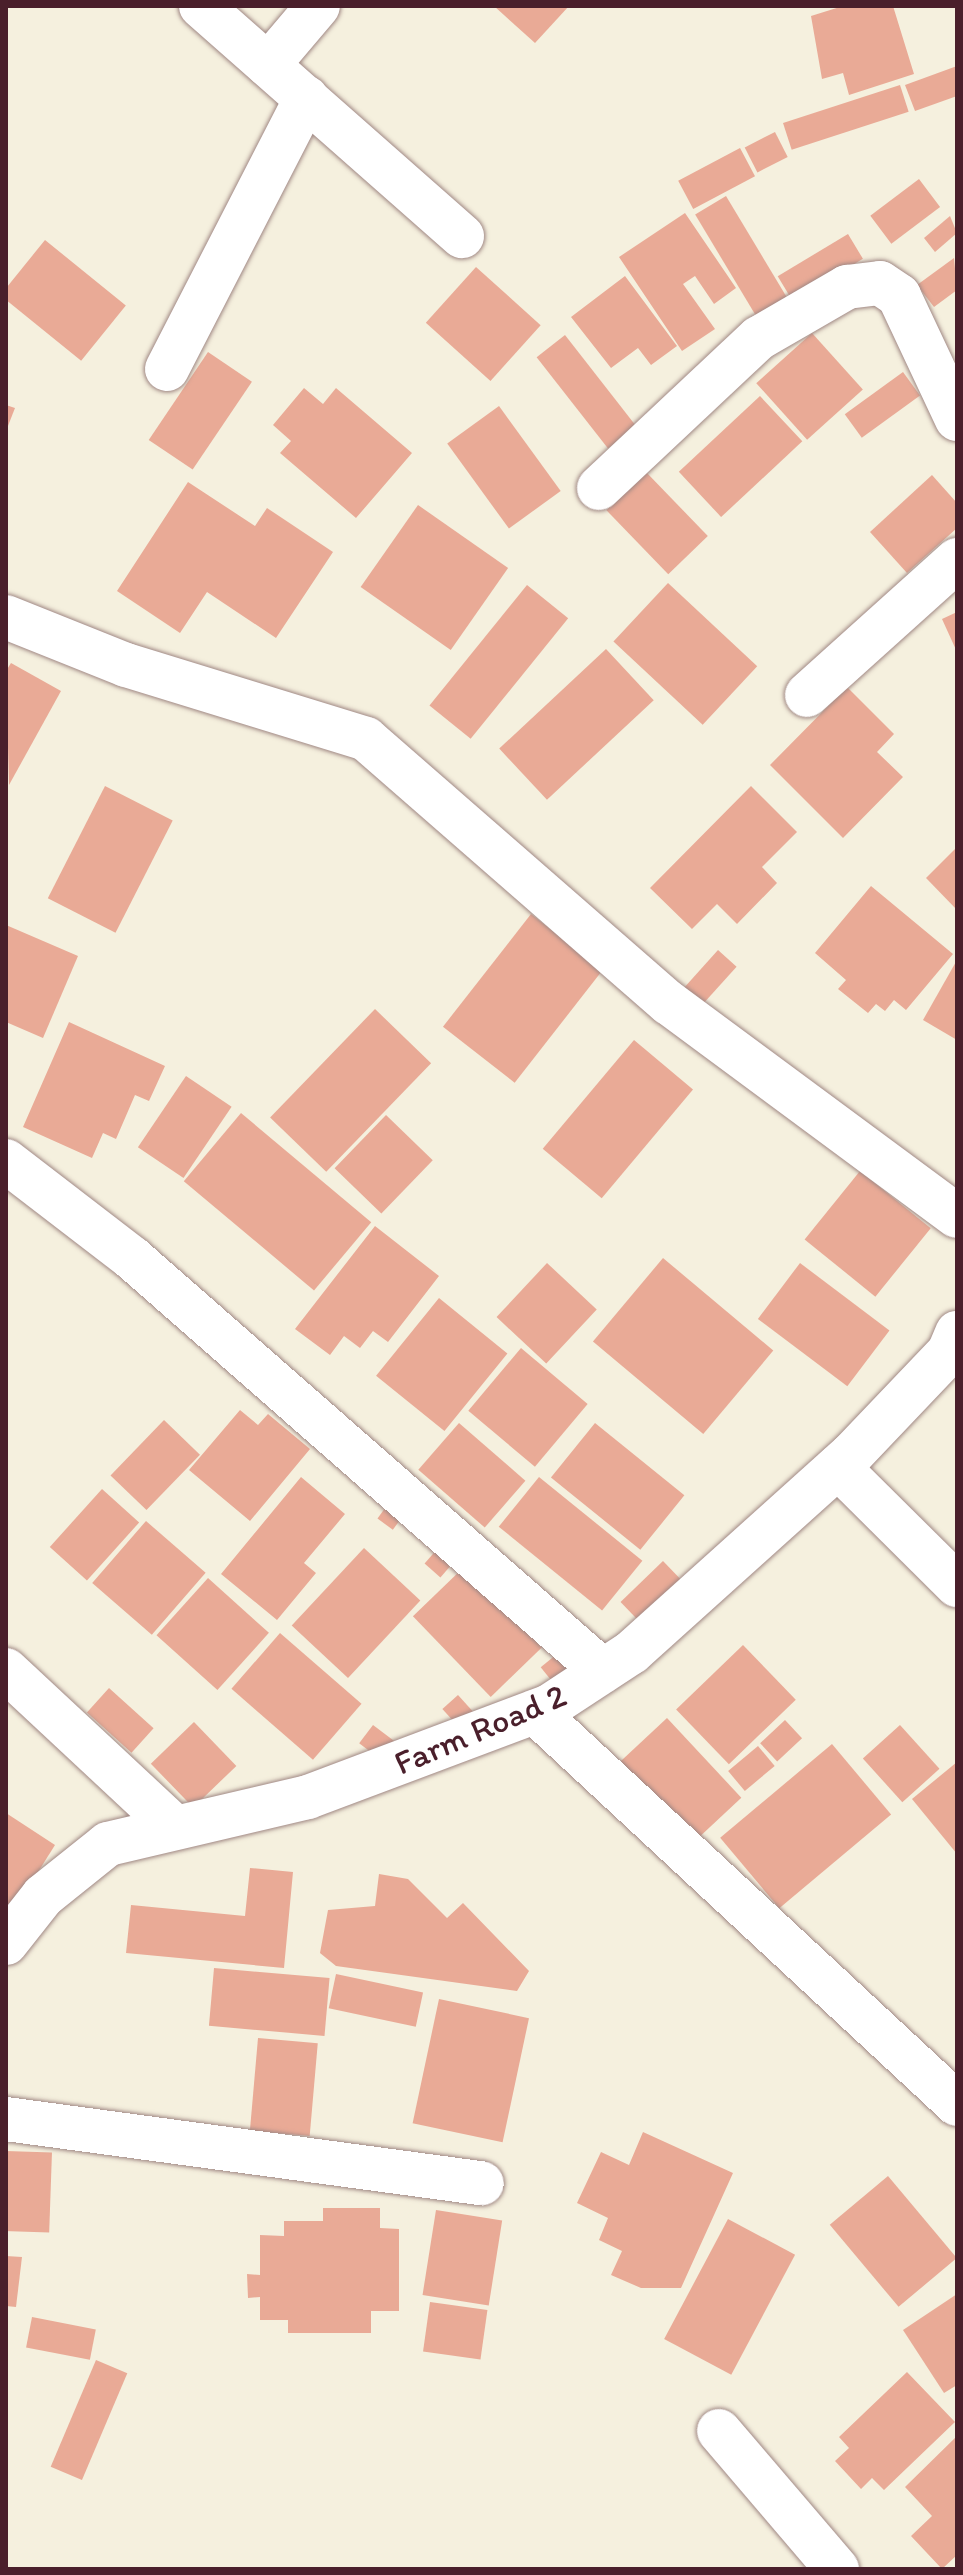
<!DOCTYPE html>
<style>
body{margin:0}
#map{position:relative;width:963px;height:2575px;overflow:hidden;background:#f5f0de;font-family:Itim,sans-serif}
div>[style]{position:absolute}
.building>*{inset:0;background:#e9aa96;transform-origin:0 0}
.roads{filter:drop-shadow(0 0 2px #a08884) drop-shadow(0 0 2px #a08884)}
.minor>*{height:44px;margin:-22px;padding:0 22px;transform-origin:22px;border-radius:22px;background:#fff}
span{translate:-50% -50%;white-space:nowrap;text-align:center;line-height:1.15;-webkit-text-stroke:8px #fff;paint-order:stroke}
.street-label{font-size:34px;color:#4a1f2b}
.frame{position:absolute;inset:0;border:8px solid #4a1f2b;pointer-events:none}
</style>
<div id="map">
<div class="building">
<div style="clip-path:polygon(494px 6px,569px 6px,535px 43px)"></div>
<div style="clip-path:polygon(843px 6px,893px 6px,914px 74px,849px 95px,843px 73px,822px 79px,811px 16px)"></div>
<div style="clip-path:polygon(957px 66px,957px 96px,915px 111px,905px 85px)"></div>
<div style="left:900px;top:85px;width:28px;height:123px;rotate:72deg"></div>
<div style="left:775px;top:132px;width:28px;height:34px;rotate:63deg"></div>
<div style="left:740px;top:148px;width:32px;height:70px;rotate:62deg"></div>
<div style="left:919px;top:179px;width:35px;height:61px;rotate:53deg"></div>
<div style="left:726px;top:196px;width:118px;height:36px;rotate:59deg"></div>
<div style="clip-path:polygon(685px 213px,736px 288px,714px 304px,695px 276px,683px 284px,715px 329px,682px 351px,619px 257px)"></div>
<div style="clip-path:polygon(950px 216px,957px 233px,935px 252px,924px 238px)"></div>
<div style="left:848px;top:234px;width:29px;height:82px;rotate:59deg"></div>
<div style="left:45px;top:240px;width:104px;height:71px;rotate:39deg"></div>
<div style="clip-path:polygon(954px 258px,957px 290px,934px 307px,917px 285px)"></div>
<div style="left:476px;top:267px;width:87px;height:75px;rotate:42deg"></div>
<div style="clip-path:polygon(625px 276px,677px 346px,651px 365px,638px 348px,611px 368px,571px 317px)"></div>
<div style="left:812px;top:333px;width:76px;height:75px;rotate:48deg"></div>
<div style="left:565px;top:335px;width:116px;height:36px;rotate:52deg"></div>
<div style="left:208px;top:352px;width:53px;height:106px;rotate:34deg"></div>
<div style="left:903px;top:372px;width:29px;height:72px;rotate:54deg"></div>
<div style="clip-path:polygon(304px 388px,323px 404px,336px 388px,412px 453px,356px 518px,280px 453px,291px 441px,273px 425px)"></div>
<div style="left:760px;top:396px;width:62px;height:111px;rotate:47deg"></div>
<div style="clip-path:polygon(6px 405px,15px 408px,6px 431px)"></div>
<div style="left:499px;top:406px;width:105px;height:64px;rotate:54deg"></div>
<div style="left:646px;top:472px;width:89px;height:55px;rotate:46deg"></div>
<div style="clip-path:polygon(932px 475px,957px 503px,957px 528px,907px 573px,870px 532px)"></div>
<div style="clip-path:polygon(188px 482px,255px 526px,267px 508px,333px 552px,276px 638px,207px 592px,180px 633px,117px 591px)"></div>
<div style="left:418px;top:505px;width:110px;height:100px;rotate:35deg"></div>
<div style="left:668px;top:583px;width:122px;height:80px;rotate:43deg"></div>
<div style="left:527px;top:585px;width:53px;height:155px;rotate:39deg"></div>
<div style="clip-path:polygon(957px 612px,957px 652px,942px 619px)"></div>
<div style="left:606px;top:649px;width:70px;height:146px;rotate:47deg"></div>
<div style="clip-path:polygon(11px 663px,61px 691px,9px 785px,6px 671px)"></div>
<div style="clip-path:polygon(847px 687px,894px 734px,877px 752px,903px 777px,843px 838px,770px 765px)"></div>
<div style="left:105px;top:786px;width:76px;height:126px;rotate:27deg"></div>
<div style="clip-path:polygon(751px 786px,797px 832px,762px 867px,777px 883px,737px 924px,717px 904px,692px 929px,650px 888px)"></div>
<div style="clip-path:polygon(957px 847px,957px 910px,926px 878px)"></div>
<div style="clip-path:polygon(871px 886px,953px 954px,906px 1010px,894px 1000px,885px 1011px,876px 1004px,868px 1013px,838px 989px,846px 980px,815px 953px)"></div>
<div style="left:531px;top:914px;width:91px;height:143px;rotate:38deg"></div>
<div style="clip-path:polygon(6px 925px,78px 956px,43px 1038px,6px 1022px)"></div>
<div style="left:718px;top:950px;width:25px;height:52px;rotate:42deg"></div>
<div style="clip-path:polygon(957px 960px,957px 1040px,923px 1020px)"></div>
<div style="left:375px;top:1009px;width:78px;height:151px;rotate:44deg"></div>
<div style="clip-path:polygon(69px 1022px,165px 1066px,149px 1101px,135px 1095px,116px 1139px,103px 1133px,92px 1158px,23px 1127px)"></div>
<div style="left:634px;top:1040px;width:77px;height:142px;rotate:40deg"></div>
<div style="left:186px;top:1076px;width:55px;height:86px;rotate:34deg"></div>
<div style="left:241px;top:1113px;width:170px;height:89px;rotate:40deg"></div>
<div style="left:386px;top:1115px;width:65px;height:74px;rotate:44deg"></div>
<div style="left:860px;top:1171px;width:91px;height:88px;rotate:39deg"></div>
<div style="clip-path:polygon(375px 1226px,439px 1276px,388px 1342px,373px 1331px,360px 1348px,344px 1336px,330px 1355px,295px 1329px)"></div>
<div style="left:663px;top:1258px;width:144px;height:109px;rotate:40deg"></div>
<div style="left:547px;top:1263px;width:68px;height:74px;rotate:43deg"></div>
<div style="left:800px;top:1263px;width:112px;height:70px;rotate:37deg"></div>
<div style="left:439px;top:1298px;width:88px;height:100px;rotate:39deg"></div>
<div style="left:521px;top:1348px;width:87px;height:82px;rotate:40deg"></div>
<div style="clip-path:polygon(240px 1410px,258px 1425px,268px 1414px,310px 1449px,250px 1521px,189px 1470px)"></div>
<div style="left:164px;top:1420px;width:50px;height:77px;rotate:44deg"></div>
<div style="left:459px;top:1423px;width:88px;height:62px;rotate:41deg"></div>
<div style="left:595px;top:1423px;width:115px;height:70px;rotate:39deg"></div>
<div style="clip-path:polygon(301px 1477px,345px 1514px,304px 1563px,316px 1573px,277px 1620px,221px 1574px)"></div>
<div style="left:539px;top:1477px;width:133px;height:64px;rotate:39deg"></div>
<div style="left:102px;top:1489px;width:50px;height:78px;rotate:42deg"></div>
<div style="left:391px;top:1500px;width:19px;height:23px;rotate:36deg"></div>
<div style="left:146px;top:1521px;width:79px;height:82px;rotate:41deg"></div>
<div style="left:439px;top:1547px;width:21px;height:22px;rotate:41deg"></div>
<div style="left:364px;top:1548px;width:77px;height:106px;rotate:43deg"></div>
<div style="left:663px;top:1561px;width:35px;height:59px;rotate:46deg"></div>
<div style="left:464px;top:1567px;width:112px;height:71px;rotate:46deg"></div>
<div style="left:208px;top:1578px;width:82px;height:77px;rotate:42deg"></div>
<div style="left:280px;top:1633px;width:108px;height:74px;rotate:41deg"></div>
<div style="left:743px;top:1645px;width:76px;height:93px;rotate:46deg"></div>
<div style="left:557px;top:1654px;width:19px;height:21px;rotate:51deg"></div>
<div style="left:109px;top:1688px;width:60px;height:33px;rotate:42deg"></div>
<div style="left:458px;top:1695px;width:28px;height:21px;rotate:48deg"></div>
<div style="left:667px;top:1718px;width:109px;height:67px;rotate:47deg"></div>
<div style="left:785px;top:1720px;width:25px;height:34px;rotate:47deg"></div>
<div style="left:194px;top:1722px;width:61px;height:60px;rotate:46deg"></div>
<div style="left:373px;top:1725px;width:34px;height:23px;rotate:37deg"></div>
<div style="left:900px;top:1725px;width:59px;height:50px;rotate:48deg"></div>
<div style="left:832px;top:1744px;width:92px;height:146px;rotate:50deg"></div>
<div style="left:758px;top:1746px;width:26px;height:39px;rotate:50deg"></div>
<div style="clip-path:polygon(957px 1762px,957px 1854px,912px 1799px)"></div>
<div style="clip-path:polygon(6px 1813px,55px 1845px,6px 1923px)"></div>
<div style="clip-path:polygon(250px 1868px,293px 1872px,284px 1968px,126px 1953px,131px 1905px,245px 1916px)"></div>
<div style="clip-path:polygon(379px 1874px,408px 1879px,447px 1918px,463px 1903px,529px 1971px,517px 1991px,336px 1966px,320px 1953px,328px 1910px,375px 1906px)"></div>
<div style="left:214px;top:1968px;width:116px;height:58px;rotate:5deg"></div>
<div style="left:336px;top:1974px;width:89px;height:35px;rotate:12deg"></div>
<div style="left:439px;top:1999px;width:92px;height:127px;rotate:12deg"></div>
<div style="left:258px;top:2038px;width:60px;height:93px;rotate:5deg"></div>
<div style="clip-path:polygon(643px 2132px,733px 2173px,681px 2288px,641px 2288px,611px 2275px,622px 2251px,599px 2240px,608px 2218px,577px 2203px,601px 2152px,629px 2165px)"></div>
<div style="left:6px;top:2151px;width:46px;height:80px;rotate:2deg"></div>
<div style="left:888px;top:2176px;width:107px;height:76px;rotate:50deg"></div>
<div style="clip-path:polygon(323px 2208px,380px 2208px,380px 2228px,399px 2229px,399px 2311px,371px 2311px,371px 2333px,288px 2333px,288px 2320px,260px 2320px,260px 2297px,248px 2298px,247px 2274px,260px 2275px,260px 2235px,284px 2236px,284px 2221px,323px 2221px)"></div>
<div style="left:436px;top:2210px;width:67px;height:86px;rotate:9deg"></div>
<div style="left:728px;top:2219px;width:76px;height:136px;rotate:28deg"></div>
<div style="clip-path:polygon(6px 2256px,22px 2257px,16px 2307px,6px 2306px)"></div>
<div style="clip-path:polygon(957px 2294px,957px 2385px,944px 2393px,903px 2330px)"></div>
<div style="left:430px;top:2302px;width:58px;height:50px;rotate:8deg"></div>
<div style="left:32px;top:2317px;width:65px;height:31px;rotate:11deg"></div>
<div style="left:96px;top:2360px;width:34px;height:116px;rotate:23deg"></div>
<div style="clip-path:polygon(907px 2372px,955px 2422px,884px 2490px,872px 2478px,861px 2489px,835px 2461px,849px 2448px,839px 2437px)"></div>
<div style="clip-path:polygon(957px 2436px,957px 2555px,942px 2569px,911px 2536px,932px 2516px,905px 2487px)"></div>
</div>
<div class="roads">
<div class="minor">
<div style="left:201px;top:6px;width:348px;rotate:41.4deg"></div>
<div style="left:268px;top:65px;width:77px;rotate:-49.7deg"></div>
<div style="left:167px;top:369px;width:305px;rotate:-62.8deg"></div>
<div style="left:599px;top:488px;width:219px;rotate:-43.2deg"></div>
<div style="left:759px;top:338px;width:102px;rotate:-30.1deg"></div>
<div style="left:847px;top:287px;width:33px;rotate:-7deg"></div>
<div style="left:880px;top:283px;width:23px;rotate:34deg"></div>
<div style="left:899px;top:296px;width:136px;rotate:64.8deg"></div>
<div style="left:6px;top:617px;width:129px;rotate:21.8deg"></div>
<div style="left:126px;top:665px;width:251px;rotate:17.1deg"></div>
<div style="left:366px;top:739px;width:402px;rotate:41.1deg"></div>
<div style="left:669px;top:1003px;width:358px;rotate:36.5deg"></div>
<div style="left:807px;top:695px;width:202px;rotate:-42deg"></div>
<div style="left:6px;top:1161px;width:159px;rotate:37.6deg"></div>
<div style="left:132px;top:1258px;width:626px;rotate:41.25deg"></div>
<div style="left:838px;top:1467px;width:168px;rotate:44.8deg"></div>
<div style="left:6px;top:1670px;width:229px;rotate:43deg"></div>
<div style="left:535px;top:1712px;width:576px;rotate:42.89deg"></div>
<div style="left:6px;top:1943px;width:60px;rotate:-51.8deg"></div>
<div style="left:43px;top:1896px;width:83px;rotate:-38.7deg"></div>
<div style="left:108px;top:1844px;width:205px;rotate:-13.2deg"></div>
<div style="left:308px;top:1797px;width:256px;rotate:-20.6deg"></div>
<div style="left:548px;top:1707px;width:100px;rotate:-33.2deg"></div>
<div style="left:632px;top:1652px;width:295px;rotate:-42deg"></div>
<div style="left:851px;top:1455px;width:142px;rotate:-46.4deg"></div>
<div style="left:949px;top:1352px;width:21px;rotate:-67deg"></div>
<div style="left:6px;top:2119px;width:480px;rotate:7.7deg"></div>
<div style="left:719px;top:2431px;width:182px;rotate:49.5deg"></div>
</div>
</div>
<div class="street-label">
<span style="left:480px;top:1729px;rotate:-23deg">Farm Road 2</span>
</div>
<div class="frame"></div>
</div>
